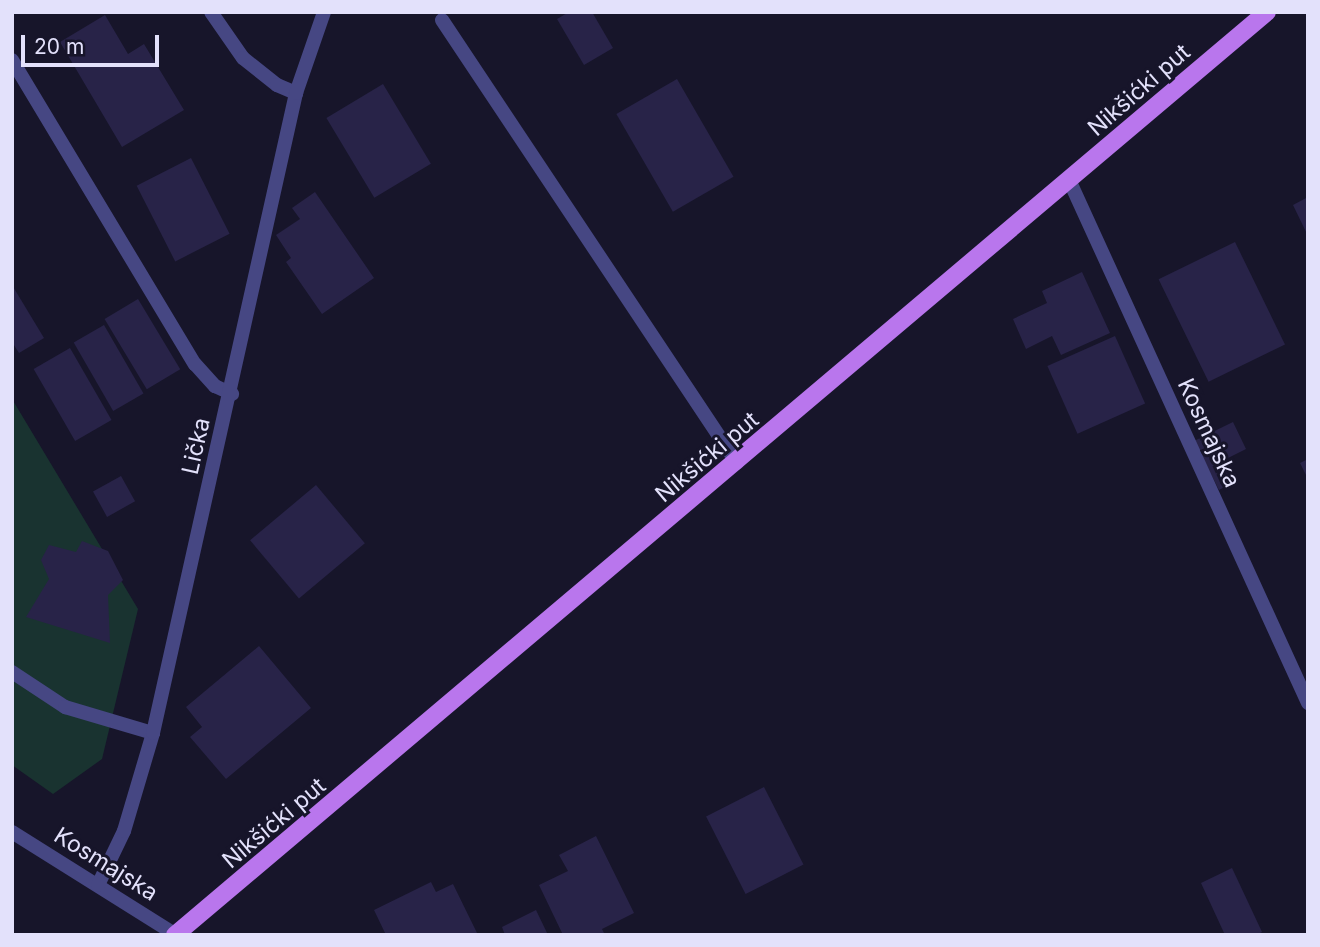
<!DOCTYPE html>
<meta charset="utf-8">
<style>
body{margin:0}
#map{position:relative;width:1320px;height:947px;overflow:hidden;background:#17152a;font-family:Inter,sans-serif}
div>[style]{position:absolute}
.green>*{inset:0;background:#193330}
.building>*{inset:0;background:#282348;transform-origin:0 0}
.lane>*{height:14px;margin:-7px;padding:0 7px;transform-origin:7px;border-radius:7px;background:#464783}
.street>*{height:14px;margin:-7px;padding:0 7px;transform-origin:7px;border-radius:7px;background:#464783}
.primary>*{height:18px;margin:-9px;padding:0 9px;transform-origin:9px;border-radius:9px;background:#b976ed}
span{translate:-50% -50%;white-space:nowrap;text-align:center;line-height:1.15;-webkit-text-stroke:6px #17152a;paint-order:stroke}
.street-label{font-size:23px;color:#e3e1fb}
.frame{position:absolute;inset:0;border:14px solid #e3e1fb;pointer-events:none}
.scale{position:absolute;left:21px;top:35px;width:138px;height:32px;box-sizing:border-box;border:4px solid #e3e1fb;border-top:0;padding-left:9px;font-size:21px;line-height:24px;white-space:nowrap;color:#e3e1fb;-webkit-text-stroke:5px #17152a;paint-order:stroke}
</style>
<div id="map">
<div class="green">
<div style="clip-path:polygon(12px 399px,138px 609px,102px 759px,53px 794px,12px 765px)"></div>
</div>
<div class="building">
<div style="clip-path:polygon(569px 12px,592px 12px,613px 48px,584px 65px,557px 19px)"></div>
<div style="clip-path:polygon(105px 15px,128px 54px,144px 44px,184px 110px,122px 147px,60px 42px)"></div>
<div style="left:677px;top:79px;width:113px;height:70px;rotate:60deg"></div>
<div style="left:383px;top:84px;width:93px;height:66px;rotate:59deg"></div>
<div style="left:191px;top:158px;width:85px;height:61px;rotate:63deg"></div>
<div style="clip-path:polygon(315px 192px,374px 278px,322px 314px,286px 262px,291px 258px,276px 235px,300px 219px,292px 208px)"></div>
<div style="clip-path:polygon(1308px 197px,1308px 236px,1293px 205px)"></div>
<div style="left:1235px;top:242px;width:114px;height:85px;rotate:64deg"></div>
<div style="clip-path:polygon(1082px 272px,1110px 333px,1061px 355px,1052px 336px,1026px 349px,1013px 319px,1047px 303px,1042px 291px)"></div>
<div style="clip-path:polygon(12px 285px,44px 338px,19px 353px,12px 342px)"></div>
<div style="left:138px;top:299px;width:82px;height:39px;rotate:59deg"></div>
<div style="left:104px;top:325px;width:79px;height:35px;rotate:60deg"></div>
<div style="left:1115px;top:336px;width:74px;height:74px;rotate:66deg"></div>
<div style="left:70px;top:348px;width:83px;height:42px;rotate:60deg"></div>
<div style="clip-path:polygon(1233px 422px,1246px 449px,1228px 458px,1238px 480px,1219px 490px,1194px 441px)"></div>
<div style="clip-path:polygon(1308px 459px,1308px 479px,1300px 463px)"></div>
<div style="left:121px;top:476px;width:29px;height:32px;rotate:61deg"></div>
<div style="left:316px;top:485px;width:76px;height:86px;rotate:50deg"></div>
<div style="clip-path:polygon(82px 541px,108px 551px,123px 580px,108px 595px,110px 643px,26px 617px,49px 579px,41px 560px,49px 545px,76px 552px)"></div>
<div style="clip-path:polygon(259px 646px,311px 708px,226px 779px,190px 737px,202px 727px,186px 707px)"></div>
<div style="left:764px;top:787px;width:87px;height:65px;rotate:63deg"></div>
<div style="clip-path:polygon(596px 836px,634px 913px,602px 929px,605px 935px,563px 935px,539px 885px,568px 871px,559px 855px)"></div>
<div style="clip-path:polygon(1232px 868px,1262px 932px,1256px 935px,1225px 935px,1201px 883px)"></div>
<div style="clip-path:polygon(431px 882px,436px 892px,453px 884px,478px 935px,386px 935px,374px 910px)"></div>
<div style="clip-path:polygon(536px 910px,548px 935px,505px 935px,502px 927px)"></div>
</div>
<div class="lane">
<div style="left:442px;top:20px;width:532px;rotate:56.34deg"></div>
<div style="left:12px;top:672px;width:64px;rotate:33.4deg"></div>
<div style="left:65px;top:707px;width:92px;rotate:16.5deg"></div>
</div>
<div class="street">
<div style="left:211px;top:12px;width:56px;rotate:55.2deg"></div>
<div style="left:243px;top:58px;width:43px;rotate:38.5deg"></div>
<div style="left:277px;top:85px;width:21px;rotate:23deg"></div>
<div style="left:12px;top:60px;width:355px;rotate:59deg"></div>
<div style="left:195px;top:364px;width:30px;rotate:48deg"></div>
<div style="left:215px;top:386px;width:19px;rotate:25deg"></div>
<div style="left:1070px;top:182px;width:573px;rotate:65.45deg"></div>
<div style="left:12px;top:832px;width:194px;rotate:32.1deg"></div>
<div style="left:98px;top:885px;width:60px;rotate:-64.3deg"></div>
<div style="left:124px;top:831px;width:102px;rotate:-73.5deg"></div>
<div style="left:153px;top:733px;width:656px;rotate:-77.4deg"></div>
<div style="left:296px;top:93px;width:86px;rotate:-70.9deg"></div>
</div>
<div class="primary">
<div style="left:175px;top:935px;width:1430px;rotate:-40.21deg"></div>
</div>
<div class="street-label">
<span style="left:1139px;top:90px;rotate:-41deg">Nikšićki put</span>
<span style="left:1209px;top:433px;rotate:65deg">Kosmajska</span>
<span style="left:196px;top:446px;rotate:-77deg">Lička</span>
<span style="left:707px;top:457px;rotate:-40deg">Nikšićki put</span>
<span style="left:274px;top:823px;rotate:-40deg">Nikšićki put</span>
<span style="left:106px;top:864px;rotate:32deg">Kosmajska</span>
</div>
<div class="frame"></div>
<div class="scale">20 m</div>
</div>
